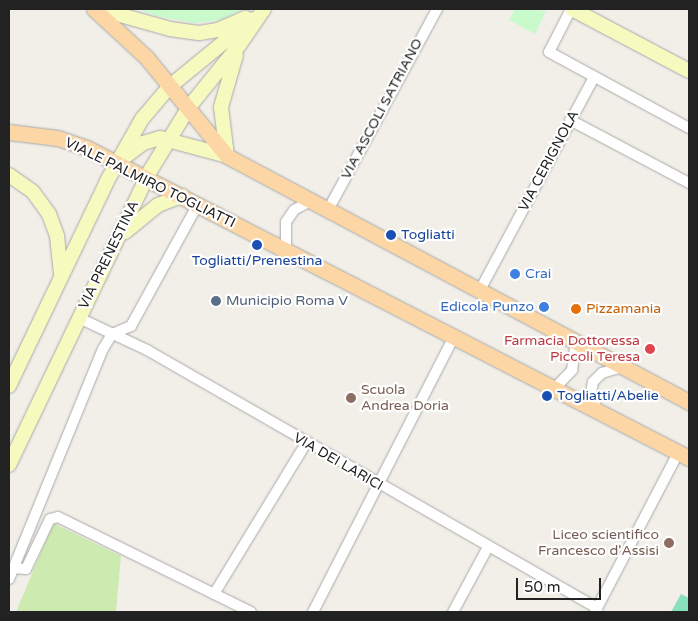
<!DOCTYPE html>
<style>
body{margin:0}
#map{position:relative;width:698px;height:621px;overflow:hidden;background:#f2efe9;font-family:"Varela Round",sans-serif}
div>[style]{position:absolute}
.grass>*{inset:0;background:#cdebb0}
.park>*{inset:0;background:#c8facc}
.pitch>*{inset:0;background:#88e0be}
.roads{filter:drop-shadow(0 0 1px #a9a9a9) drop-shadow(0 0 1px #a9a9a9)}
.street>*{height:10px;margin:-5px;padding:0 5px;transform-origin:5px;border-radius:5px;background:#fff}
.secondary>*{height:14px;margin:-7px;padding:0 7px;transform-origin:7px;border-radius:7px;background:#f7fabf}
.primary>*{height:15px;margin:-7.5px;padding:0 7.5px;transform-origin:7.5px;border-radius:7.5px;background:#fcd6a4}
.dots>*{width:14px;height:14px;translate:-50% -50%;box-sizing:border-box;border:2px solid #fff;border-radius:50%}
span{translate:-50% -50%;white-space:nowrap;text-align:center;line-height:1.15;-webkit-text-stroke:4.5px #fff;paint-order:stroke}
.street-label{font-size:14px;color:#222}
.transit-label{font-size:14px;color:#164399}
.left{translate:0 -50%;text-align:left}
.shop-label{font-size:14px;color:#366cbe}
.right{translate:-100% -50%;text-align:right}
.service-label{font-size:14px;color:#4e5e75}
.food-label{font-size:14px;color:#c56008}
.health-label{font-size:14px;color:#be3a42}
.education-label{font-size:14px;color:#785e54}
.frame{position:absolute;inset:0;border:10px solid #222;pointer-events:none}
.scale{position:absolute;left:516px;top:578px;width:85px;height:22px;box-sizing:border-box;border:2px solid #222;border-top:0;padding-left:6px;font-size:15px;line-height:18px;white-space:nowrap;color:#222;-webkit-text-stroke:4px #fff;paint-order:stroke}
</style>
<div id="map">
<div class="grass">
<div style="clip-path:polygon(53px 523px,121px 556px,116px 612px,16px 612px)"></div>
</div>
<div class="park">
<div style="clip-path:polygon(137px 9px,243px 9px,220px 20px,194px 23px,156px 16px)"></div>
<div style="clip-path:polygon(515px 9px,546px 11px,535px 34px,509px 20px)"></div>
</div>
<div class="pitch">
<div style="clip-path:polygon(681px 594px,689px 598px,689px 612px,671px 612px)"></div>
</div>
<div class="roads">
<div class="street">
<div style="left:571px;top:9px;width:48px;rotate:117.1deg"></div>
<div style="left:549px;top:52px;width:159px;rotate:28.5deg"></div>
<div style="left:570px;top:120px;width:135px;rotate:27.9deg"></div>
<div style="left:328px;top:210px;width:229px;rotate:-61.5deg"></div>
<div style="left:286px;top:251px;width:29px;rotate:-90deg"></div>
<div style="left:286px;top:222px;width:14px;rotate:-56deg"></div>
<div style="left:294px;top:210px;width:18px;rotate:-29deg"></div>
<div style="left:480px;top:290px;width:242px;rotate:-61.8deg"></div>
<div style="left:79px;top:318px;width:75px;rotate:25.2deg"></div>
<div style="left:147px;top:350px;width:519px;rotate:29.83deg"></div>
<div style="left:553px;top:390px;width:28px;rotate:-46deg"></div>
<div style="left:572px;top:370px;width:27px;rotate:-82deg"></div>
<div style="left:597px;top:411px;width:19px;rotate:-108deg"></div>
<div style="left:591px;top:393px;width:11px;rotate:-80deg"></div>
<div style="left:593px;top:382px;width:13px;rotate:-45deg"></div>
<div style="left:602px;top:373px;width:21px;rotate:-17deg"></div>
<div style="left:13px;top:568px;width:13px;rotate:4deg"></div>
<div style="left:26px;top:569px;width:55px;rotate:-64.4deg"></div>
<div style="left:50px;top:519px;width:8px;rotate:-14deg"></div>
<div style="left:58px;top:517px;width:215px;rotate:26.2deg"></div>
<div style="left:9px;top:579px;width:248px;rotate:-67.8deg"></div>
<div style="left:103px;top:349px;width:17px;rotate:-59deg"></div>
<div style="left:112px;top:334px;width:21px;rotate:-23deg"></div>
<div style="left:131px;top:326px;width:139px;rotate:-61.2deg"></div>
<div style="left:214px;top:594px;width:177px;rotate:-58.6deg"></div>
<div style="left:313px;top:612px;width:307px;rotate:-62.9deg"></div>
<div style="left:453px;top:612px;width:74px;rotate:-61.7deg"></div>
<div style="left:595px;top:612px;width:179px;rotate:-62.4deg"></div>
</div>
<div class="secondary">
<div style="left:99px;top:9px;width:74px;rotate:15.7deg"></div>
<div style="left:170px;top:29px;width:29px;rotate:8deg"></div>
<div style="left:199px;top:33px;width:19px;rotate:-9deg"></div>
<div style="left:218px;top:30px;width:30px;rotate:-24deg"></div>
<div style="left:572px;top:9px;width:132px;rotate:27.9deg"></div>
<div style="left:227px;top:156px;width:49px;rotate:-97deg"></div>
<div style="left:221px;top:107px;width:54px;rotate:-73.9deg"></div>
<div style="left:122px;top:159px;width:26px;rotate:-37deg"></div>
<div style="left:143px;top:143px;width:18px;rotate:-16deg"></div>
<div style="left:160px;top:138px;width:69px;rotate:15deg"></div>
<div style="left:9px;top:175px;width:29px;rotate:35deg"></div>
<div style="left:33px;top:192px;width:27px;rotate:54deg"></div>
<div style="left:49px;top:214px;width:23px;rotate:70deg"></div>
<div style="left:57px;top:236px;width:36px;rotate:84deg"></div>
<div style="left:125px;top:232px;width:43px;rotate:-39.3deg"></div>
<div style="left:158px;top:205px;width:26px;rotate:-21deg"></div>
<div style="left:9px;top:386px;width:227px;rotate:-64.4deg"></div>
<div style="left:107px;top:181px;width:71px;rotate:-60.6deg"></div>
<div style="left:142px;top:119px;width:42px;rotate:-49.8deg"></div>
<div style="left:169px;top:87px;width:107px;rotate:-39.3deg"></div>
<div style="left:9px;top:465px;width:326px;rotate:-64.4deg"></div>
<div style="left:150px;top:171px;width:75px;rotate:-58.6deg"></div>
<div style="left:189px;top:107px;width:81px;rotate:-51deg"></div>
<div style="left:240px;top:44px;width:42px;rotate:-55.6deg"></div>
</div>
<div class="primary">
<div style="left:94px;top:9px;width:71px;rotate:42.7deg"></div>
<div style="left:146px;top:57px;width:128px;rotate:50.7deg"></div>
<div style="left:227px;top:156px;width:523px;rotate:28.03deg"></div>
<div style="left:9px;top:132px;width:49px;rotate:7deg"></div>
<div style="left:58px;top:138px;width:31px;rotate:19deg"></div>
<div style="left:87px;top:148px;width:677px;rotate:27.25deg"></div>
</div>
</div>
<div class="dots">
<div style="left:391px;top:235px;background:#1a4fb4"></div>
<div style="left:257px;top:245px;background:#1a4fb4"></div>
<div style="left:515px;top:274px;background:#3f7fe0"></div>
<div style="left:216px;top:301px;background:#5c6f8a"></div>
<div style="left:544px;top:307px;background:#3f7fe0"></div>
<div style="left:576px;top:309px;background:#e8710a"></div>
<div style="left:650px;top:349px;background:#e0444e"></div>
<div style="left:547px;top:396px;background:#1a4fb4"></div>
<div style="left:351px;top:398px;background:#8d6e63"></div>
<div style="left:669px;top:543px;background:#8d6e63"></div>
</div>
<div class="street-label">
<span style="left:382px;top:109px;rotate:-62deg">VIA ASCOLI SATRIANO</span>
<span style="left:549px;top:161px;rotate:-62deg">VIA CERIGNOLA</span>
<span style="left:150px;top:183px;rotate:26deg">VIALE PALMIRO TOGLIATTI</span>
<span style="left:109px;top:255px;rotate:-64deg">VIA PRENESTINA</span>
<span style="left:338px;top:462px;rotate:30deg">VIA DEI LARICI</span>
</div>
<div class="transit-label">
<span class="left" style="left:401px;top:235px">Togliatti</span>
<span style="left:257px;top:261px">Togliatti/Prenestina</span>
<span class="left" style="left:557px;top:396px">Togliatti/Abelie</span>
</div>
<div class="shop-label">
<span class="left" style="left:525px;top:274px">Crai</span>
<span class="right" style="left:534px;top:307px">Edicola Punzo</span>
</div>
<div class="service-label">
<span class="left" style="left:226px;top:301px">Municipio Roma V</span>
</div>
<div class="food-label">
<span class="left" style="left:586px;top:309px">Pizzamania</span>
</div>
<div class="health-label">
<span class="right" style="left:640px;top:349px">Farmacia Dottoressa<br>Piccoli Teresa</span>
</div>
<div class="education-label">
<span class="left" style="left:361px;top:398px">Scuola<br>Andrea Doria</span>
<span class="right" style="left:659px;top:543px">Liceo scientifico<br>Francesco d'Assisi</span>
</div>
<div class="frame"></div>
<div class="scale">50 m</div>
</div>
